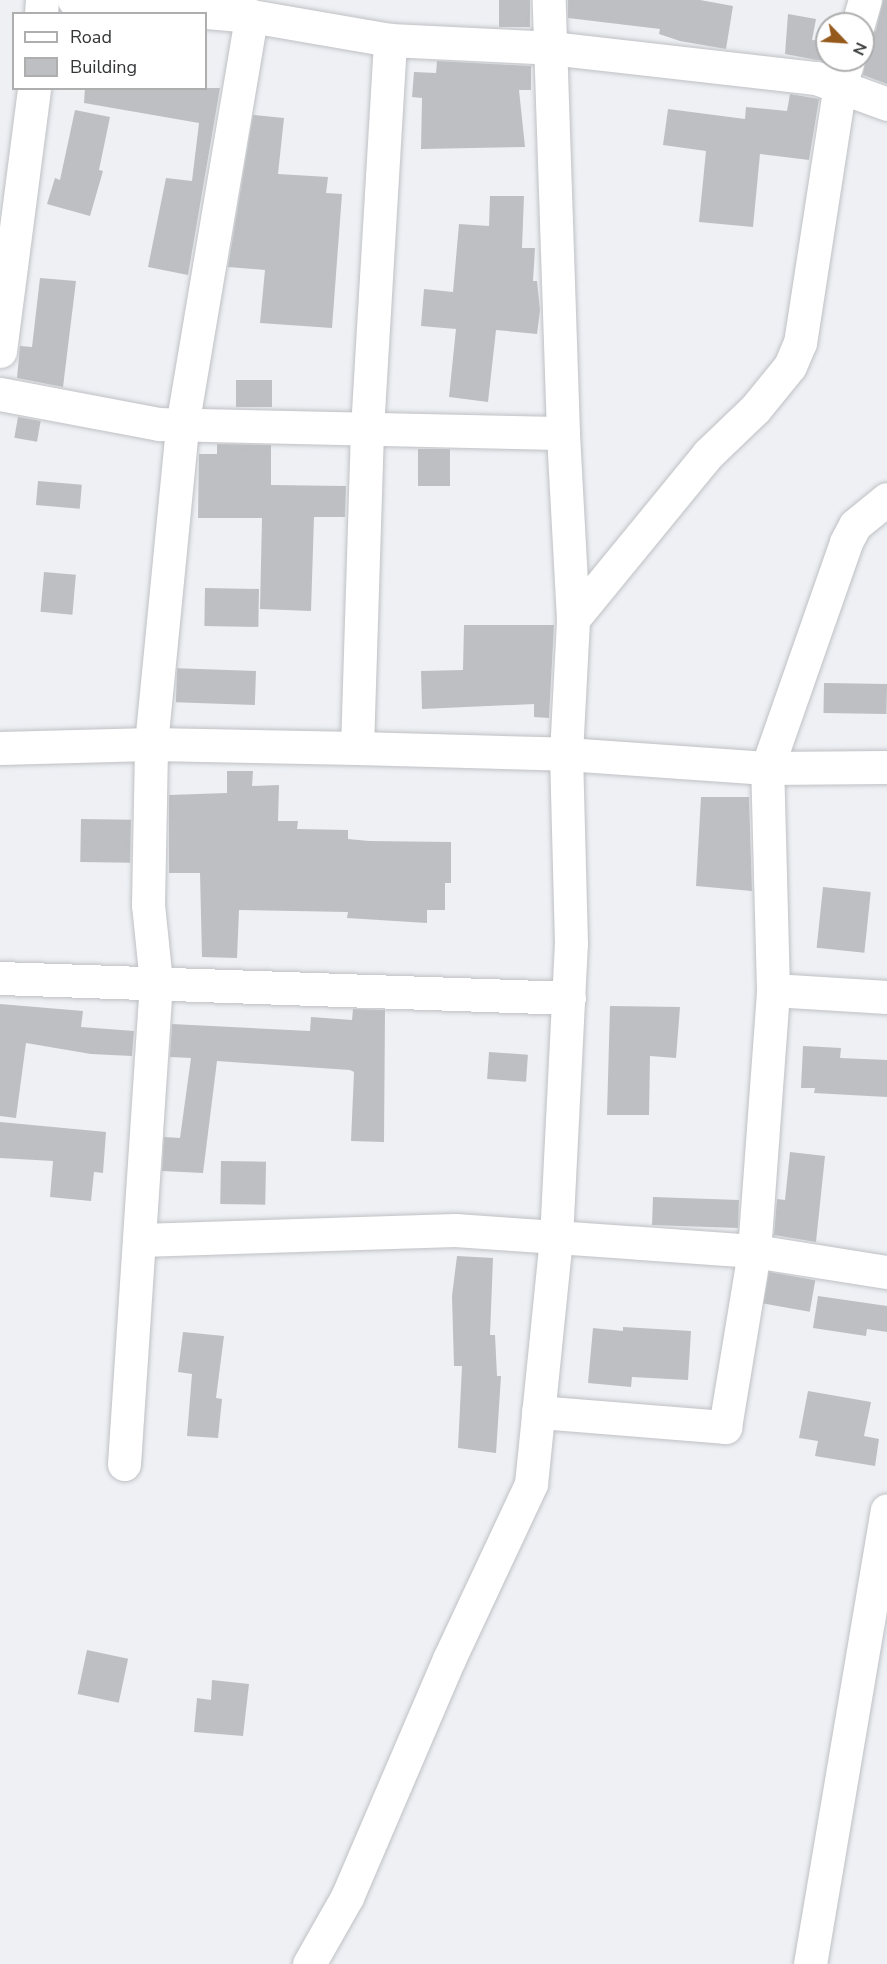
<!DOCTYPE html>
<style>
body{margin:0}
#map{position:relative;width:887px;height:1964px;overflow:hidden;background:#eef0f4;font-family:"Nunito Sans",sans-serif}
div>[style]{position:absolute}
.building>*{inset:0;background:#bebfc3;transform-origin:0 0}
.roads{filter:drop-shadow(0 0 2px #bfc1c4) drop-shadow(0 0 2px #bfc1c4)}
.minor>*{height:33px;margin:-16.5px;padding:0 16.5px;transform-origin:16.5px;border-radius:16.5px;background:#fff}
.tertiary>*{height:33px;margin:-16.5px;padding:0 16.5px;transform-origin:16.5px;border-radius:16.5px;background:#fff}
span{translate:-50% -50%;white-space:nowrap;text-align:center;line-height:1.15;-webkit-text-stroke:6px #fff;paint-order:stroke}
.legend{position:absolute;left:12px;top:12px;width:195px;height:78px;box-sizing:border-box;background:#fff;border:2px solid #aeaeaf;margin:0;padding:8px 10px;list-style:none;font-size:18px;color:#343536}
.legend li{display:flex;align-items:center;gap:12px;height:30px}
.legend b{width:30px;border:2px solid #aeaeaf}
.north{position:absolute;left:815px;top:12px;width:60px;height:60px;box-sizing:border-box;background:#fff;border:2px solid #aeaeaf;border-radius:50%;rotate:115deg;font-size:16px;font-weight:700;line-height:24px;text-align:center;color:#343536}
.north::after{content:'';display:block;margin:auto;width:21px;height:27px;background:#96591c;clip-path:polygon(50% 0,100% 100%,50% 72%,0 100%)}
</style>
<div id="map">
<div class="building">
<div style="left:499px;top:0;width:31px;height:27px"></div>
<div style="clip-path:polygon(568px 0,700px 0,733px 6px,726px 49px,680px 41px,659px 34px,660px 29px,568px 18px)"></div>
<div style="clip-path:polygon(883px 0,887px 0,887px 84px,863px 75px,866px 56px,864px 42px,876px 30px)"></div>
<div style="clip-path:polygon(788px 14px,816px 19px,812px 40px,827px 41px,828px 62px,785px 54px)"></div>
<div style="clip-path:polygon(437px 61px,531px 66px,531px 90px,519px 90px,525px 147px,421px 149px,422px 98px,412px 97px,414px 72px,436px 73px)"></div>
<div style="clip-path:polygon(85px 88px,220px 88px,188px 275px,148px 267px,166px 178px,192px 181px,199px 123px,84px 103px)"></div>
<div style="clip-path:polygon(790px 94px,819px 99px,809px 160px,760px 154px,753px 227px,699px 222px,706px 151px,663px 145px,668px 109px,745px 119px,746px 107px,787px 111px)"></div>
<div style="clip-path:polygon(75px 110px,110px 117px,99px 170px,103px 171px,90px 216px,47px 204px,55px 178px,60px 180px)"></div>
<div style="clip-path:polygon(253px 115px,284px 118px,278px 174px,328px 177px,326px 193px,342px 194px,332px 328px,260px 323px,265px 270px,228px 267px)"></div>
<div style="clip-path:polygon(490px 196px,524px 196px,522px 248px,535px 248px,533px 281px,537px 281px,540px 310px,537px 334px,496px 330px,488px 402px,449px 397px,456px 329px,421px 326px,424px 289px,453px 292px,459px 224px,489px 226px)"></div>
<div style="clip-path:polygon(40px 278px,76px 281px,63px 387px,17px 378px,20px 346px,32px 347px)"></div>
<div style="left:236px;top:380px;width:36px;height:27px"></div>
<div style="left:18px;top:417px;width:23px;height:21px;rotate:10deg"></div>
<div style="clip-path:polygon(217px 444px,271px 445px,271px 485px,346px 486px,345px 517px,314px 517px,311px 611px,260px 609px,262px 518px,198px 518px,199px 454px,217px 454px)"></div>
<div style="left:418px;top:449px;width:32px;height:37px"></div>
<div style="left:38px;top:481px;width:44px;height:24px;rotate:5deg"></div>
<div style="left:44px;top:572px;width:32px;height:40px;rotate:5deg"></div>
<div style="left:205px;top:588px;width:54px;height:38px;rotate:1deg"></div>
<div style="clip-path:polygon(464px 625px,554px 625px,549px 718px,534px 717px,534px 704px,422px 709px,421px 671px,463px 670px)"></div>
<div style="left:256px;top:671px;width:34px;height:79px;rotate:92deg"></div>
<div style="left:824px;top:683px;width:63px;height:30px;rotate:1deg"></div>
<div style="clip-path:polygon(227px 771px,253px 771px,252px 786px,279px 785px,278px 821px,298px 821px,297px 829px,348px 830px,348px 839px,369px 841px,451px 842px,451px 883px,445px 883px,445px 910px,427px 910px,427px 923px,347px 918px,348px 912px,239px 910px,237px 958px,202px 957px,200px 873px,169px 873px,169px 795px,227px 793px)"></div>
<div style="clip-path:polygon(701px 797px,749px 797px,752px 891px,696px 886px)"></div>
<div style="left:81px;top:819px;width:50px;height:43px;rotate:1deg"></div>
<div style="left:823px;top:887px;width:48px;height:61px;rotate:6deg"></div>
<div style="clip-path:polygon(0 1004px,83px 1011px,81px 1027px,134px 1031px,132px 1056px,91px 1054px,26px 1043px,16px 1118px,0 1116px)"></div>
<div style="clip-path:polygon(610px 1006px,680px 1007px,676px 1058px,650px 1056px,649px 1115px,607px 1115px)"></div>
<div style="clip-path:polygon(353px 1009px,385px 1010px,384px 1142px,351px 1141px,354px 1072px,350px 1070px,217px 1061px,203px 1173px,162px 1171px,164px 1137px,180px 1138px,191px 1058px,170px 1057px,172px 1024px,310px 1031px,311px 1017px,352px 1020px)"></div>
<div style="clip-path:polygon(803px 1046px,841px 1048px,840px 1058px,887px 1060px,887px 1097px,814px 1093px,815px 1088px,801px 1088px)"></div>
<div style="left:489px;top:1052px;width:39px;height:27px;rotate:4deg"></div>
<div style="clip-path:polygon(0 1122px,106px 1132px,103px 1173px,94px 1172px,91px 1201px,50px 1197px,53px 1161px,0 1158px)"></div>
<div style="clip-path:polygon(790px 1152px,825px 1156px,816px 1242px,774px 1235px,777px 1199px,785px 1200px)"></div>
<div style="left:221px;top:1161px;width:45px;height:43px;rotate:1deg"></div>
<div style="left:653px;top:1197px;width:86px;height:28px;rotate:2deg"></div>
<div style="clip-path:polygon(457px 1256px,493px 1258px,490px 1335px,495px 1335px,497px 1376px,501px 1376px,496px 1453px,458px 1448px,462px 1366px,454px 1366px,452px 1296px)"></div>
<div style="left:769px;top:1272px;width:47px;height:32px;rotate:10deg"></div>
<div style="clip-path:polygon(818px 1296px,887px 1306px,887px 1332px,867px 1329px,866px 1336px,813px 1328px)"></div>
<div style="clip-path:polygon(623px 1327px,691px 1331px,688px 1380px,632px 1377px,631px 1387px,588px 1383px,593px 1328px,623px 1331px)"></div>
<div style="clip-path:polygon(183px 1332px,224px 1336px,216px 1398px,222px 1399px,218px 1438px,187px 1436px,192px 1374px,178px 1372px)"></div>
<div style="clip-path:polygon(808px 1391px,871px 1402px,864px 1436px,879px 1439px,875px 1466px,815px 1456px,818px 1441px,799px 1438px)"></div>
<div style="left:87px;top:1650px;width:42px;height:45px;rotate:12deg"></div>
<div style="clip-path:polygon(212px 1680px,249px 1684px,243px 1736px,194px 1732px,197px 1698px,211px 1700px)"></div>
</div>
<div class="roads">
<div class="minor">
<div style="left:74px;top:0;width:178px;rotate:5.2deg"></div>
<div style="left:251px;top:16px;width:141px;rotate:9.8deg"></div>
<div style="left:390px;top:40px;width:161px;rotate:2.8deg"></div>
<div style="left:551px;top:48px;width:267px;rotate:6.5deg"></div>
<div style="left:816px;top:78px;width:76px;rotate:20.1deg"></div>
<div style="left:41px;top:14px;width:14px;rotate:-86deg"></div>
<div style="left:858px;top:24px;width:25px;rotate:-74deg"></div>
<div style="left:0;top:351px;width:265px;rotate:-82.6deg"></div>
<div style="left:0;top:394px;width:162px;rotate:10.7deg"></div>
<div style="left:159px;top:424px;width:404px;rotate:1.3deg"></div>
<div style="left:573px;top:619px;width:213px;rotate:-50.7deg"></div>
<div style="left:708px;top:454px;width:65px;rotate:-43.8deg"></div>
<div style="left:755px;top:409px;width:55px;rotate:-50.9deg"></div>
<div style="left:790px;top:366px;width:25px;rotate:-67deg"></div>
<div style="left:800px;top:343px;width:260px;rotate:-81.2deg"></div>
<div style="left:840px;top:86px;width:27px;rotate:-73deg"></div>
<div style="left:357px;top:748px;width:319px;rotate:-88.2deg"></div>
<div style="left:367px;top:429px;width:390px;rotate:-86.6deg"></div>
<div style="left:0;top:978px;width:569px;rotate:2.01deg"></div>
<div style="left:773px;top:990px;width:114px;rotate:3.5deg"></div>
<div style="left:140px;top:1240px;width:315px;rotate:-1.8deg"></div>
<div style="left:455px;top:1230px;width:300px;rotate:4deg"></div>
<div style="left:754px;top:1251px;width:135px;rotate:9deg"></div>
<div style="left:538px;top:1412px;width:188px;rotate:4.6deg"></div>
<div style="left:725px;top:1427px;width:178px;rotate:-80.6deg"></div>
<div style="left:754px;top:1251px;width:262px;rotate:-85.8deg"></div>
<div style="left:773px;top:990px;width:222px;rotate:-91.5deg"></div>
<div style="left:767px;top:768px;width:239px;rotate:-70.7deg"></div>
<div style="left:846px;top:542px;width:19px;rotate:-62deg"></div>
<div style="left:855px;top:525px;width:41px;rotate:-39.1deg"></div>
<div style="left:124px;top:1464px;width:483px;rotate:-86.2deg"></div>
<div style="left:156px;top:982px;width:77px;rotate:-95.9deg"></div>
<div style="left:148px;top:905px;width:161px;rotate:-88.9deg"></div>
<div style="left:151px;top:744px;width:320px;rotate:-84.4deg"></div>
<div style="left:182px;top:426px;width:416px;rotate:-80.4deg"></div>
<div style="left:309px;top:1964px;width:77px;rotate:-60.4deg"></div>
<div style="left:347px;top:1897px;width:259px;rotate:-66.8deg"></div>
<div style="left:449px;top:1659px;width:193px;rotate:-64.9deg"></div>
<div style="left:531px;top:1484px;width:247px;rotate:-84.2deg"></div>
<div style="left:556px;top:1238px;width:294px;rotate:-87.1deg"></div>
<div style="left:571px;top:944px;width:190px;rotate:-91.5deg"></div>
<div style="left:566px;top:754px;width:135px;rotate:-87deg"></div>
<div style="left:573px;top:619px;width:186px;rotate:-93.1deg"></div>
<div style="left:563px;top:433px;width:433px;rotate:-91.9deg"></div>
<div style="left:810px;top:1964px;width:460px;rotate:-80.4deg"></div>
</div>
<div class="tertiary">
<div style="left:0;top:748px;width:151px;rotate:-1.5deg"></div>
<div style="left:151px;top:744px;width:206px;rotate:1.1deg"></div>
<div style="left:357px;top:748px;width:209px;rotate:1.6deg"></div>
<div style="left:566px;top:754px;width:201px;rotate:4deg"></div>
<div style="left:767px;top:768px;width:120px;rotate:-0.5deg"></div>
</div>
</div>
<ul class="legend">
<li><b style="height:8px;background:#fff"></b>Road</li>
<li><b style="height:16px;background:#bebfc3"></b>Building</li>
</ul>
<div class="north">N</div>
</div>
